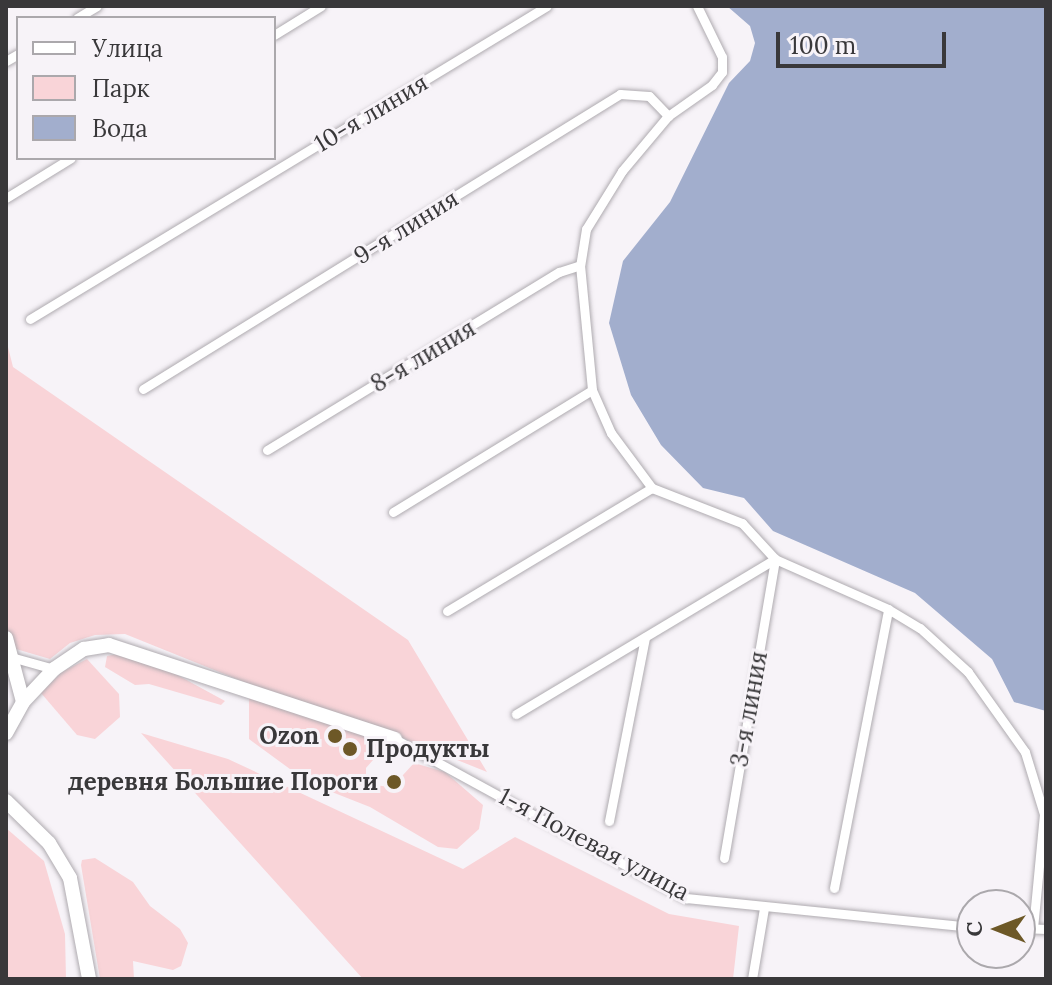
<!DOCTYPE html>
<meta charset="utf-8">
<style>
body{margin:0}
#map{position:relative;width:1052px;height:985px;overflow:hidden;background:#f7f3f8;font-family:Lora,serif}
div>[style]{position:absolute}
.green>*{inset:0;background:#f9d4d8}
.water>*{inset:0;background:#a2aecd}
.roads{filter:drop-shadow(0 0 2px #afabb0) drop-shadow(0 0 2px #afabb0)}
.street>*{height:9px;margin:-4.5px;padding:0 4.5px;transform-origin:4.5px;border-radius:4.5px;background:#fff}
.secondary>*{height:14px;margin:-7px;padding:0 7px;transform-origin:7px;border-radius:7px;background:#fff}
.dots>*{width:22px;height:22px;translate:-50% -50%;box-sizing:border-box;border:4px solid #f7f3f8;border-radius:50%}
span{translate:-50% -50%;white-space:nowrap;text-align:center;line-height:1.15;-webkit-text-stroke:6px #f7f3f8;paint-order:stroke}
.street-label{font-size:24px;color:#39383a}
.poi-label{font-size:24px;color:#39383a;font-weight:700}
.right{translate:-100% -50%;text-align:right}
.left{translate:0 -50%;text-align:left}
.frame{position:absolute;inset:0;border:8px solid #39383a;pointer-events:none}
.legend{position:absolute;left:16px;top:16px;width:260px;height:144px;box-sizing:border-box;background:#f7f3f8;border:2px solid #aba8ac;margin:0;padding:10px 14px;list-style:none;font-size:24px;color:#39383a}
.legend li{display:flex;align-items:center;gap:16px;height:40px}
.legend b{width:40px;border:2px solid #aba8ac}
.north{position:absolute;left:956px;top:889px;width:80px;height:80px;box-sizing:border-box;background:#f7f3f8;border:2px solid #aba8ac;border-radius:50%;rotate:270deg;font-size:22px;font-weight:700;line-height:32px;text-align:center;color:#39383a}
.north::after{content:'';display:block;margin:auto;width:28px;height:36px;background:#6d5827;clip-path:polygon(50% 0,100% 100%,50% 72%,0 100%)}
.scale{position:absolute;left:776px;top:32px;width:170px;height:36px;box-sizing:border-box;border:4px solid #39383a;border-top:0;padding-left:10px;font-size:24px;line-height:28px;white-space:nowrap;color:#39383a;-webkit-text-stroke:6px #f7f3f8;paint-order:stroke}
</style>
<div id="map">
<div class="green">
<div style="clip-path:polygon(6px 339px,13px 367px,408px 640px,487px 772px,395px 735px,366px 768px,366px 778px,372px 785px,392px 787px,414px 763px,445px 772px,483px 805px,479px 829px,457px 849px,438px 847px,370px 807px,309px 783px,249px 739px,249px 684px,125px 634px,95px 635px,70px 643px,50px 659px,16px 649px,6px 652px)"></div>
<div style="clip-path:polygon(117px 654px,170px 671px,225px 701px,221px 705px,149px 684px,135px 685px,105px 667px,107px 656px)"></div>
<div style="clip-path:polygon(87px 659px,119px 694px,120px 717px,95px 739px,77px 735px,41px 693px,62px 672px)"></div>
<div style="clip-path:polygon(141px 733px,228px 759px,463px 869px,515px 837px,669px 914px,739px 926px,733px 979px,363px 979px)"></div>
<div style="clip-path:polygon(6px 828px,44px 861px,65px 934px,66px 979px,6px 979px)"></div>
<div style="clip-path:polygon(95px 858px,133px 882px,150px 906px,180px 929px,188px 943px,181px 966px,173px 970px,133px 961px,134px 979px,100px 979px,81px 865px,82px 860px)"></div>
</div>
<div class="water">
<div style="clip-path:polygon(727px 6px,1046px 6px,1046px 711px,1014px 702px,992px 659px,915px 593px,773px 531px,744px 498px,703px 488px,661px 445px,631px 395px,609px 323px,623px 261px,670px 202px,729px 83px,750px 61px,755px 43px,750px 26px)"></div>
</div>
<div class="roads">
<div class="street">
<div style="left:697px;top:6px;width:57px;rotate:63.9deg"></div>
<div style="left:722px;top:57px;width:15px;rotate:90deg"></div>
<div style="left:722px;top:72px;width:16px;rotate:128deg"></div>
<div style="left:712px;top:85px;width:54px;rotate:144.8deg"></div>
<div style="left:668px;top:116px;width:72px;rotate:129.9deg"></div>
<div style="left:622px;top:171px;width:68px;rotate:121.8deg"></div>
<div style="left:586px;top:229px;width:36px;rotate:99deg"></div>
<div style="left:580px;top:265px;width:126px;rotate:84.5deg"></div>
<div style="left:592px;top:390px;width:47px;rotate:66.2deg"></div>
<div style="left:611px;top:433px;width:69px;rotate:53.3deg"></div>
<div style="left:652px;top:488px;width:97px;rotate:21.3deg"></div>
<div style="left:742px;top:523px;width:49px;rotate:47.5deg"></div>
<div style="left:775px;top:559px;width:124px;rotate:23.9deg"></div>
<div style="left:888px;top:609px;width:37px;rotate:31deg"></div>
<div style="left:920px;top:628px;width:65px;rotate:42.5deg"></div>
<div style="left:968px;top:672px;width:98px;rotate:54.5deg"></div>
<div style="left:1025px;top:752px;width:65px;rotate:73deg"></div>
<div style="left:1044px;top:814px;width:115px;rotate:95.5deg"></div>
<div style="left:77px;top:18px;width:23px;rotate:-31deg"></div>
<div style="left:274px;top:35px;width:55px;rotate:-31.7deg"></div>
<div style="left:6px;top:61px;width:14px;rotate:-30deg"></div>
<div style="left:6px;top:198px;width:76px;rotate:-31.6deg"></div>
<div style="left:30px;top:319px;width:604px;rotate:-31.19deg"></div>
<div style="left:143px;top:389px;width:561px;rotate:-31.73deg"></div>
<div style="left:620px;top:94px;width:29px;rotate:4deg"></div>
<div style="left:649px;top:96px;width:28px;rotate:46deg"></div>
<div style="left:267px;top:450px;width:342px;rotate:-31.4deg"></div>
<div style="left:559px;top:272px;width:22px;rotate:-18deg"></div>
<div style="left:393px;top:512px;width:233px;rotate:-31.5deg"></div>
<div style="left:447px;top:611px;width:239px;rotate:-31deg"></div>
<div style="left:11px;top:657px;width:45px;rotate:15.6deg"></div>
<div style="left:516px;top:714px;width:302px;rotate:-30.9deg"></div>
<div style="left:395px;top:739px;width:332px;rotate:28.7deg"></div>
<div style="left:686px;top:898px;width:287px;rotate:5.8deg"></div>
<div style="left:609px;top:821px;width:187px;rotate:-78.9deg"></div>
<div style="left:724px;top:858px;width:303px;rotate:-80.3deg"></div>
<div style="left:834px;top:888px;width:284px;rotate:-79deg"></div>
<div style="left:1020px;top:928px;width:26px;rotate:2deg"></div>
<div style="left:752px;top:979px;width:72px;rotate:-80.4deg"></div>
</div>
<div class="secondary">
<div style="left:6px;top:638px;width:66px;rotate:75.1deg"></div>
<div style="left:6px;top:733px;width:35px;rotate:-61deg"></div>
<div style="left:23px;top:702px;width:45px;rotate:-46.8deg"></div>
<div style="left:54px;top:669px;width:36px;rotate:-34deg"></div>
<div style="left:84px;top:649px;width:25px;rotate:-9deg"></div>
<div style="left:109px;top:645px;width:301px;rotate:18.2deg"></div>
<div style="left:6px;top:801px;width:60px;rotate:44.3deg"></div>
<div style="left:49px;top:843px;width:41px;rotate:59deg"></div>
<div style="left:70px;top:878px;width:103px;rotate:79.3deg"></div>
</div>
</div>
<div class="dots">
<div style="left:335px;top:736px;background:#6d5827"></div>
<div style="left:350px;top:749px;background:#6d5827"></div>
<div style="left:394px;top:782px;background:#6d5827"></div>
</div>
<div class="street-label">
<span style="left:371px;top:113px;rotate:-31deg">10-я линия</span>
<span style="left:406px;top:227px;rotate:-32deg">9-я линия</span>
<span style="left:423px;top:356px;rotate:-31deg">8-я линия</span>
<span style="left:749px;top:709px;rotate:-80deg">3-я линия</span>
<span style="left:594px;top:844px;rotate:28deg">1-я Полевая улица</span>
</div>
<div class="poi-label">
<span class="right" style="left:319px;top:736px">Ozon</span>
<span class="left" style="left:366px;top:749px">Продукты</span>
<span class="right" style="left:378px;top:782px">деревня Большие Пороги</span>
</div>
<div class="frame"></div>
<ul class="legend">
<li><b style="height:10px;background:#fff"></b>Улица</li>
<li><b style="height:22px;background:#f9d4d8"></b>Парк</li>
<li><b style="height:22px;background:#a2aecd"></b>Вода</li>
</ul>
<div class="north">С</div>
<div class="scale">100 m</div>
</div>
